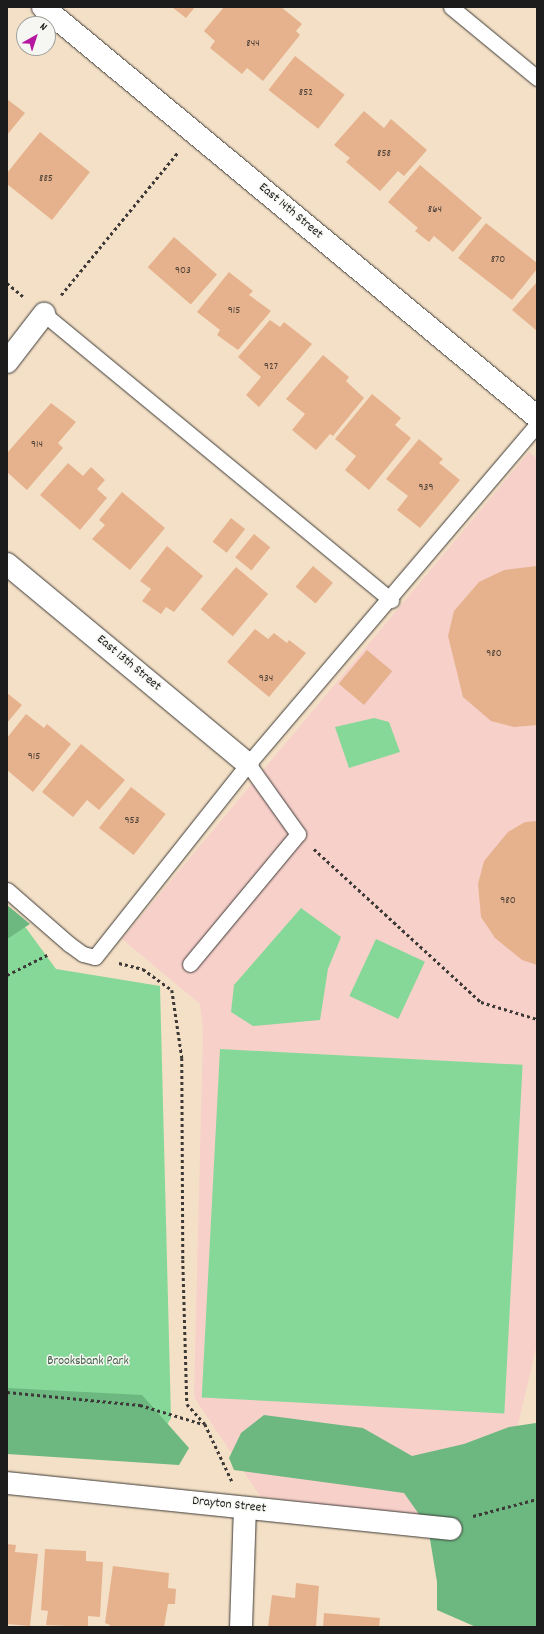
<!DOCTYPE html>
<style>
body{margin:0}
#map{position:relative;width:544px;height:1634px;overflow:hidden;background:#f4e0c6;font-family:Dekko,sans-serif}
div>[style]{position:absolute}
.built>*{inset:0;background:#f7d0ca}
.green>*{inset:0;background:#86d898;transform-origin:0 0}
.forest>*{inset:0;background:#6cb880}
.building>*{inset:0;background:#e6b28e;transform-origin:0 0}
.path>*{height:2.5px;margin-top:-1.25px;transform-origin:0;background:repeating-linear-gradient(90deg,#3c3936 0 3px,transparent 0 6px)}
.roads{filter:drop-shadow(0 0 1px #3c3936) drop-shadow(0 0 1px #3c3936)}
.service>*{height:15px;margin:-7.5px;padding:0 7.5px;transform-origin:7.5px;border-radius:7.5px;background:#fff}
.minor>*{height:22px;margin:-11px;padding:0 11px;transform-origin:11px;border-radius:11px;background:#fff}
span{translate:-50% -50%;white-space:nowrap;text-align:center;line-height:1.15;-webkit-text-stroke:3px #f6f6f2;paint-order:stroke}
.number-label{font-size:11px;color:#4e4238}
.number-label span{-webkit-text-stroke-width:0}
.street-label{font-size:13px;color:#1c1c1c}
.park-label{font-size:13px;color:#415e47}
.frame{position:absolute;inset:0;border:8px solid #1c1c1c;pointer-events:none}
.north{position:absolute;left:16px;top:16px;width:40px;height:40px;box-sizing:border-box;background:#f6f6f2;border:1px solid #9f9f9c;border-radius:50%;rotate:39deg;font-size:11px;font-weight:700;line-height:16px;text-align:center;color:#1c1c1c}
.north::after{content:'';display:block;margin:auto;width:14px;height:18px;background:#b5179e;clip-path:polygon(50% 0,100% 100%,50% 72%,0 100%)}
</style>
<div id="map">
<div class="built">
<div style="clip-path:polygon(529px 452px,537px 459px,537px 1344px,500px 1502px,408px 1518px,260px 1496px,194px 1397px,203px 1032px,200px 1004px,122px 939px)"></div>
</div>
<div class="green">
<div style="clip-path:polygon(374px 718px,389px 722px,400px 752px,349px 768px,335px 727px)"></div>
<div style="clip-path:polygon(301px 908px,341px 937px,328px 969px,320px 1020px,253px 1026px,231px 1012px,234px 985px)"></div>
<div style="clip-path:polygon(7px 911px,26px 928px,56px 969px,160px 986px,171px 1418px,156px 1443px,7px 1439px)"></div>
<div style="left:376px;top:939px;width:54px;height:63px;rotate:25deg"></div>
<div style="left:220px;top:1049px;width:303px;height:349px;rotate:3deg"></div>
</div>
<div class="forest">
<div style="clip-path:polygon(7px 905px,30px 924px,7px 939px)"></div>
<div style="clip-path:polygon(7px 1388px,142px 1395px,189px 1448px,179px 1465px,7px 1454px)"></div>
<div style="clip-path:polygon(264px 1415px,363px 1428px,412px 1456px,464px 1444px,509px 1427px,536px 1423px,537px 1418px,537px 1627px,476px 1627px,437px 1610px,437px 1582px,428px 1527px,404px 1493px,234px 1470px,229px 1458px,241px 1433px)"></div>
</div>
<div class="building">
<div style="clip-path:polygon(172px 7px,195px 7px,186px 18px)"></div>
<div style="clip-path:polygon(224px 7px,281px 7px,302px 24px,296px 31px,300px 35px,263px 81px,247px 68px,242px 74px,210px 48px,215px 41px,204px 31px)"></div>
<div style="left:295px;top:56px;width:63px;height:43px;rotate:38deg"></div>
<div style="clip-path:polygon(7px 99px,25px 113px,7px 135px)"></div>
<div style="clip-path:polygon(364px 111px,384px 128px,391px 119px,427px 150px,404px 176px,398px 171px,380px 191px,346px 162px,350px 158px,334px 145px)"></div>
<div style="clip-path:polygon(40px 132px,90px 172px,52px 220px,7px 184px,7px 173px)"></div>
<div style="clip-path:polygon(420px 165px,482px 218px,453px 252px,434px 236px,429px 242px,415px 231px,418px 228px,388px 202px)"></div>
<div style="clip-path:polygon(486px 223px,537px 263px,537px 269px,512px 300px,458px 258px)"></div>
<div style="left:174px;top:237px;width:57px;height:40px;rotate:41deg"></div>
<div style="clip-path:polygon(229px 272px,253px 291px,249px 295px,271px 311px,238px 350px,217px 335px,220px 330px,197px 312px)"></div>
<div style="clip-path:polygon(537px 282px,537px 331px,512px 310px)"></div>
<div style="clip-path:polygon(270px 320px,280px 327px,284px 322px,312px 344px,259px 407px,246px 395px,261px 377px,238px 357px)"></div>
<div style="clip-path:polygon(323px 355px,349px 377px,346px 381px,364px 398px,333px 436px,330px 434px,316px 450px,292px 430px,305px 414px,286px 399px)"></div>
<div style="clip-path:polygon(372px 394px,401px 418px,395px 425px,411px 438px,369px 490px,345px 470px,356px 456px,335px 439px)"></div>
<div style="clip-path:polygon(51px 403px,76px 422px,58px 443px,63px 448px,27px 490px,7px 472px,7px 453px)"></div>
<div style="clip-path:polygon(419px 439px,443px 459px,439px 463px,460px 480px,420px 528px,397px 510px,408px 496px,386px 479px)"></div>
<div style="clip-path:polygon(68px 463px,83px 476px,91px 467px,105px 480px,97px 489px,107px 498px,80px 530px,40px 495px)"></div>
<div style="clip-path:polygon(122px 492px,165px 528px,130px 570px,92px 539px,105px 525px,99px 520px)"></div>
<div style="left:231px;top:518px;width:18px;height:30px;rotate:38deg"></div>
<div style="left:254px;top:534px;width:21px;height:30px;rotate:39deg"></div>
<div style="clip-path:polygon(167px 546px,203px 576px,174px 612px,166px 607px,161px 614px,142px 601px,151px 589px,140px 581px)"></div>
<div style="left:313px;top:566px;width:26px;height:27px;rotate:40deg"></div>
<div style="clip-path:polygon(537px 566px,537px 725px,514px 727px,491px 721px,463px 697px,448px 636px,454px 611px,479px 582px,504px 570px)"></div>
<div style="left:236px;top:567px;width:42px;height:55px;rotate:40deg"></div>
<div style="clip-path:polygon(255px 629px,268px 639px,274px 633px,287px 643px,289px 640px,306px 653px,269px 697px,227px 662px)"></div>
<div style="left:367px;top:650px;width:33px;height:44px;rotate:40deg"></div>
<div style="clip-path:polygon(7px 693px,22px 705px,7px 723px)"></div>
<div style="clip-path:polygon(26px 714px,44px 728px,47px 724px,71px 744px,33px 792px,7px 770px,7px 738px)"></div>
<div style="clip-path:polygon(81px 744px,125px 780px,99px 810px,87px 800px,73px 817px,42px 792px)"></div>
<div style="left:131px;top:787px;width:44px;height:52px;rotate:38deg"></div>
<div style="clip-path:polygon(537px 821px,537px 965px,522px 960px,495px 938px,481px 917px,478px 884px,484px 861px,508px 832px,525px 822px)"></div>
<div style="clip-path:polygon(7px 1544px,16px 1545px,15px 1552px,38px 1554px,30px 1626px,7px 1624px)"></div>
<div style="clip-path:polygon(45px 1549px,86px 1551px,86px 1561px,103px 1562px,100px 1617px,88px 1616px,88px 1627px,46px 1625px,48px 1611px,41px 1610px)"></div>
<div style="clip-path:polygon(113px 1566px,169px 1573px,168px 1588px,176px 1589px,175px 1604px,168px 1604px,164px 1627px,110px 1627px,110px 1625px,105px 1623px)"></div>
<div style="clip-path:polygon(296px 1583px,319px 1586px,316px 1627px,268px 1627px,272px 1595px,295px 1598px)"></div>
<div style="clip-path:polygon(324px 1613px,380px 1618px,379px 1627px,323px 1627px)"></div>
</div>
<div class="path">
<div style="left:7px;top:283px;width:23px;rotate:40deg"></div>
<div style="left:61px;top:295px;width:185px;rotate:-50.7deg"></div>
<div style="left:314px;top:849px;width:226px;rotate:42.5deg"></div>
<div style="left:481px;top:1002px;width:59px;rotate:16.9deg"></div>
<div style="left:119px;top:963px;width:25px;rotate:14deg"></div>
<div style="left:143px;top:969px;width:36px;rotate:36deg"></div>
<div style="left:172px;top:990px;width:69px;rotate:81.6deg"></div>
<div style="left:182px;top:1058px;width:202px;rotate:89.7deg"></div>
<div style="left:183px;top:1260px;width:144px;rotate:88.4deg"></div>
<div style="left:187px;top:1404px;width:27px;rotate:48deg"></div>
<div style="left:205px;top:1424px;width:63px;rotate:64.7deg"></div>
<div style="left:7px;top:975px;width:45px;rotate:-26.6deg"></div>
<div style="left:7px;top:1392px;width:134px;rotate:5.6deg"></div>
<div style="left:140px;top:1405px;width:66px;rotate:16.8deg"></div>
<div style="left:473px;top:1516px;width:66px;rotate:-14.9deg"></div>
</div>
<div class="roads">
<div class="service">
<div style="left:451px;top:7px;width:112px;rotate:39.5deg"></div>
<div style="left:44px;top:314px;width:450px;rotate:39.5deg"></div>
<div style="left:7px;top:890px;width:82px;rotate:41.1deg"></div>
<div style="left:69px;top:944px;width:17px;rotate:36deg"></div>
<div style="left:83px;top:954px;width:12px;rotate:14deg"></div>
<div style="left:95px;top:957px;width:246px;rotate:-51.6deg"></div>
<div style="left:248px;top:764px;width:445px;rotate:-49.6deg"></div>
<div style="left:190px;top:964px;width:169px;rotate:-50.3deg"></div>
<div style="left:298px;top:834px;width:86px;rotate:-125.5deg"></div>
</div>
<div class="minor">
<div style="left:43px;top:7px;width:642px;rotate:39.69deg"></div>
<div style="left:7px;top:362px;width:61px;rotate:-52.4deg"></div>
<div style="left:7px;top:564px;width:313px;rotate:39.7deg"></div>
<div style="left:7px;top:1483px;width:446px;rotate:5.9deg"></div>
<div style="left:241px;top:1627px;width:119px;rotate:-88.1deg"></div>
</div>
</div>
<div class="number-label">
<span style="left:253px;top:44px">844</span>
<span style="left:306px;top:93px">852</span>
<span style="left:384px;top:154px">858</span>
<span style="left:46px;top:179px">885</span>
<span style="left:435px;top:210px">864</span>
<span style="left:498px;top:260px">870</span>
<span style="left:183px;top:271px">903</span>
<span style="left:234px;top:311px">915</span>
<span style="left:271px;top:367px">927</span>
<span style="left:37px;top:445px">914</span>
<span style="left:426px;top:488px">939</span>
<span style="left:494px;top:654px">980</span>
<span style="left:266px;top:679px">934</span>
<span style="left:34px;top:757px">915</span>
<span style="left:132px;top:821px">953</span>
<span style="left:508px;top:901px">980</span>
</div>
<div class="street-label">
<span style="left:290px;top:212px;rotate:40deg">East 14th Street</span>
<span style="left:128px;top:664px;rotate:40deg">East 13th Street</span>
<span style="left:229px;top:1506px;rotate:6deg">Drayton Street</span>
</div>
<div class="park-label">
<span style="left:88px;top:1362px">Brooksbank Park</span>
</div>
<div class="frame"></div>
<div class="north">N</div>
</div>
